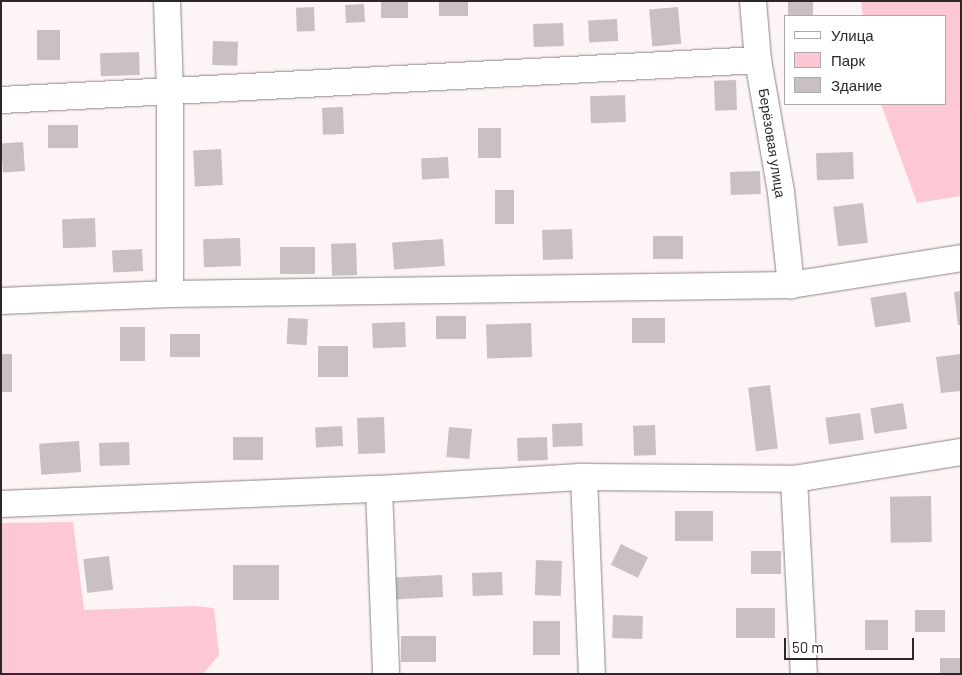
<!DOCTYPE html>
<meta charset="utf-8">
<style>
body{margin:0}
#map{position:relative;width:962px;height:675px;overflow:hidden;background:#fdf4f6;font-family:Barlow,sans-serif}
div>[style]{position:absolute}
.green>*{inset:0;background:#fec7d4}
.building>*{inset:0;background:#c9c0c2;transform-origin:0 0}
.roads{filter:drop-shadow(0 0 1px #8d8587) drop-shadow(0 0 1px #8d8587)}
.minor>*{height:26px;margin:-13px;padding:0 13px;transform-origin:13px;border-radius:13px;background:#fff}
span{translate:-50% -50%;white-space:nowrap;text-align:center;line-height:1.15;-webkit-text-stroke:4px #fff;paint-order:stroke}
.street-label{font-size:14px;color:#2c2829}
.frame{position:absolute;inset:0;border:2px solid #2c2829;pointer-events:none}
.legend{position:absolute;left:784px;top:15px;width:162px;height:90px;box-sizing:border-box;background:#fff;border:1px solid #aba9a9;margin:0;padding:6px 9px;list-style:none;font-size:15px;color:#2c2829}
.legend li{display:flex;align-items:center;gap:10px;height:25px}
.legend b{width:25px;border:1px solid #aba9a9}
.scale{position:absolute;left:784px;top:638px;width:130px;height:22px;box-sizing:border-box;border:2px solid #2c2829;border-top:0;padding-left:6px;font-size:15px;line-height:18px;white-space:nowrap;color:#2c2829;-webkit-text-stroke:4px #fff;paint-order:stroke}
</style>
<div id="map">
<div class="green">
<div style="clip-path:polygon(861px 1px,961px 1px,961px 196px,917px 203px,881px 104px,946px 104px,946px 16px,863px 16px)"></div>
<div style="clip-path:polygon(73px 522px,84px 610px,193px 606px,214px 608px,219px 655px,203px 674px,1px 674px,1px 523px)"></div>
</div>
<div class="building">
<div style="left:408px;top:1px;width:17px;height:27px;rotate:90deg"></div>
<div style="left:439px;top:1px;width:29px;height:15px"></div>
<div style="left:788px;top:1px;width:25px;height:15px"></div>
<div style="left:364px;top:4px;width:18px;height:19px;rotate:87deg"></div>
<div style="left:314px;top:7px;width:24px;height:18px;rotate:88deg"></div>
<div style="left:678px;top:7px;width:37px;height:29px;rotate:85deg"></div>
<div style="left:617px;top:19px;width:22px;height:29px;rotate:87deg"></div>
<div style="left:563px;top:23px;width:23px;height:30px;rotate:88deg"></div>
<div style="left:60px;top:30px;width:30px;height:23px;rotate:90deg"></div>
<div style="left:213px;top:41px;width:25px;height:24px;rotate:2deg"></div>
<div style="left:139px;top:52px;width:23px;height:39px;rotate:88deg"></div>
<div style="left:736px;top:80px;width:30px;height:22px;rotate:88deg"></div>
<div style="left:625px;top:95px;width:27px;height:35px;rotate:88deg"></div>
<div style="left:343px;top:107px;width:27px;height:21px;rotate:88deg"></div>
<div style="left:78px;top:125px;width:23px;height:30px;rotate:90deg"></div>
<div style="left:478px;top:128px;width:23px;height:30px"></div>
<div style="left:23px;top:142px;width:29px;height:22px;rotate:86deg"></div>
<div style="left:221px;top:149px;width:36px;height:28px;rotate:87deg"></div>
<div style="left:853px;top:152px;width:27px;height:37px;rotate:88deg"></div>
<div style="left:448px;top:157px;width:21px;height:27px;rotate:87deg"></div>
<div style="left:760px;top:171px;width:23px;height:30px;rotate:88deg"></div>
<div style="left:495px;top:190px;width:19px;height:34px"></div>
<div style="left:863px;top:203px;width:40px;height:30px;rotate:83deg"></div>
<div style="left:95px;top:218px;width:29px;height:33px;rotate:88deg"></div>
<div style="left:572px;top:229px;width:30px;height:30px;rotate:88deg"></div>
<div style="left:653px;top:236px;width:30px;height:23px"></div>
<div style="left:240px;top:238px;width:28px;height:37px;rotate:88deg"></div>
<div style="left:443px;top:239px;width:27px;height:51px;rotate:86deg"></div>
<div style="left:356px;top:243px;width:32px;height:25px;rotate:88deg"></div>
<div style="left:315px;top:247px;width:27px;height:35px;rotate:90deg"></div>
<div style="left:142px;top:249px;width:22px;height:30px;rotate:87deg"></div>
<div style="clip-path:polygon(961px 291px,961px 325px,958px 325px,954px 292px)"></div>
<div style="left:906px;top:292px;width:30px;height:36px;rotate:81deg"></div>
<div style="left:436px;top:316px;width:30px;height:23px"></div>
<div style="left:288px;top:318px;width:20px;height:26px;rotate:3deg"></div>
<div style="left:632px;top:318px;width:33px;height:25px"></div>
<div style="left:405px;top:322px;width:25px;height:33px;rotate:88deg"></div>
<div style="left:531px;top:323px;width:34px;height:45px;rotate:88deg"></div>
<div style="left:120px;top:327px;width:25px;height:34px"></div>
<div style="left:170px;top:334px;width:30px;height:23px"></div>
<div style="left:318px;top:346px;width:30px;height:31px"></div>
<div style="left:1px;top:354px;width:11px;height:38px"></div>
<div style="clip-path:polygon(961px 354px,961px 391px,941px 393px,936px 357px)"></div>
<div style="left:770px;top:385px;width:64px;height:22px;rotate:83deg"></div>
<div style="left:903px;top:403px;width:26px;height:33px;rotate:81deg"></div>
<div style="left:860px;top:413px;width:27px;height:35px;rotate:82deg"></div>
<div style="left:384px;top:417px;width:36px;height:27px;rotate:88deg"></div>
<div style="left:582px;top:423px;width:23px;height:30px;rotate:88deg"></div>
<div style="left:655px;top:425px;width:30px;height:22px;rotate:88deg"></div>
<div style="left:342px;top:426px;width:20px;height:27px;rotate:87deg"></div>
<div style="left:449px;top:427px;width:23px;height:30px;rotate:5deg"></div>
<div style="left:233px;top:437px;width:30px;height:23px"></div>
<div style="left:547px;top:437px;width:23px;height:30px;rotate:88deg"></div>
<div style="left:79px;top:441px;width:31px;height:40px;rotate:86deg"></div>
<div style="left:129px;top:442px;width:23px;height:30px;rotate:88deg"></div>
<div style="left:931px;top:496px;width:46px;height:41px;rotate:89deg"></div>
<div style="left:675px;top:511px;width:38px;height:30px"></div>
<div style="left:621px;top:544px;width:30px;height:23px;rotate:26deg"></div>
<div style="left:751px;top:551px;width:30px;height:23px"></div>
<div style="left:109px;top:556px;width:34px;height:26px;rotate:83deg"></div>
<div style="left:536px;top:560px;width:26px;height:35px;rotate:2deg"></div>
<div style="left:279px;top:565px;width:35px;height:46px;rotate:90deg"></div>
<div style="left:502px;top:572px;width:23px;height:30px;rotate:88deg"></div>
<div style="left:442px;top:575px;width:22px;height:58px;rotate:87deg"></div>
<div style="left:736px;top:608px;width:39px;height:30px"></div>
<div style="left:915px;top:610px;width:30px;height:22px"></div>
<div style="left:613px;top:615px;width:30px;height:23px;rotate:2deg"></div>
<div style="left:865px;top:620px;width:23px;height:30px"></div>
<div style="left:533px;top:621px;width:27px;height:34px"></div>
<div style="left:401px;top:636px;width:35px;height:26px"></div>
<div style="left:940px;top:658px;width:21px;height:16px"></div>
</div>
<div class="roads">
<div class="minor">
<div style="left:167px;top:1px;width:90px;rotate:88.1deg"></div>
<div style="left:170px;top:91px;width:203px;rotate:90deg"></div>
<div style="left:753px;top:1px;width:59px;rotate:85.2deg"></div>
<div style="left:758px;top:60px;width:134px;rotate:80.1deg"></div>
<div style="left:781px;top:192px;width:94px;rotate:83.9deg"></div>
<div style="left:1px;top:100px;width:758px;rotate:-3.02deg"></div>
<div style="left:1px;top:301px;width:169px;rotate:-2.4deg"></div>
<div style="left:170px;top:294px;width:621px;rotate:-0.83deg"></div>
<div style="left:791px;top:285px;width:172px;rotate:-9deg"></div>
<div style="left:584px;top:477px;width:197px;rotate:87.7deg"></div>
<div style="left:794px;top:479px;width:195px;rotate:87.1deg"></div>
<div style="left:379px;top:489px;width:185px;rotate:87.8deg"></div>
<div style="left:1px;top:504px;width:378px;rotate:-2.3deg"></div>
<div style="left:379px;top:489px;width:205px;rotate:-3.4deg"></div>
<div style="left:584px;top:477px;width:210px;rotate:0.5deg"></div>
<div style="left:794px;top:479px;width:169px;rotate:-9.2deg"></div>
</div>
</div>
<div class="street-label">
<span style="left:772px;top:143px;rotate:81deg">Берёзовая улица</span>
</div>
<div class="frame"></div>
<ul class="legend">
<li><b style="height:6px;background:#fff"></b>Улица</li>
<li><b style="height:14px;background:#fec7d4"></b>Парк</li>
<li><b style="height:14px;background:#c9c0c2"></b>Здание</li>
</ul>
<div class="scale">50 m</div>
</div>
